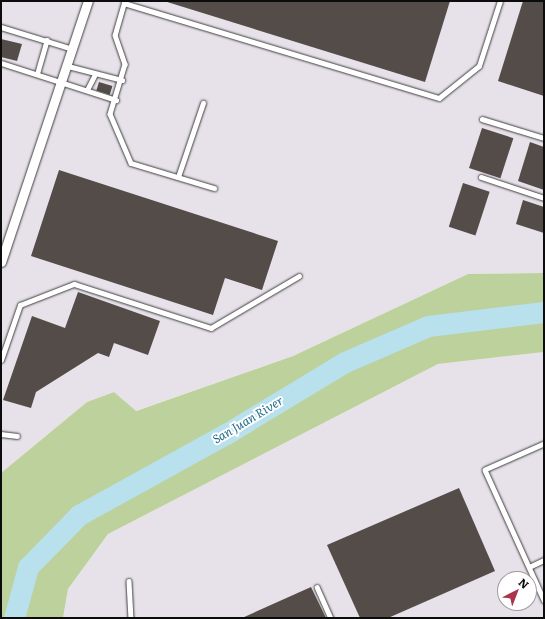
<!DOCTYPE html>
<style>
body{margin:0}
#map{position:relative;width:545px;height:619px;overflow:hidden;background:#fcf7ed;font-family:Literata,serif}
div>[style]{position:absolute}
.industrial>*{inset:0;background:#e7e1e9}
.forest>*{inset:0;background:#bcd19c}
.river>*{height:21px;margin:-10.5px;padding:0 10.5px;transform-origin:10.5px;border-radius:10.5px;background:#b8e1ed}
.building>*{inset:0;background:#534c49;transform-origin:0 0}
.roads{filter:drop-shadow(0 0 1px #3f3f3f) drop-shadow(0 0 1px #3f3f3f)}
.service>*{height:4.5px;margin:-2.25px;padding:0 2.25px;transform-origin:2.25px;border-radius:2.25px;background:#fff}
.minor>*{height:9px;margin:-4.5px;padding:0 4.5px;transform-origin:4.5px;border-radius:4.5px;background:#fff}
span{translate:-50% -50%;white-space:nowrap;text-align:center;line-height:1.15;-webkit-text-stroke:4px #fff;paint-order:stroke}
.water-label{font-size:12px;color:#266f8c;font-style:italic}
.frame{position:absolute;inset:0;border:2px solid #0c0c0c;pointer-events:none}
.north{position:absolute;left:497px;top:571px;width:40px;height:40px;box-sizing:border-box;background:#fff;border:1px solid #9e9e9e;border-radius:50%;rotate:42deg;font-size:11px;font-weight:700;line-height:16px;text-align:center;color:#0c0c0c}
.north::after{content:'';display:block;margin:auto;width:14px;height:18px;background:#a9364d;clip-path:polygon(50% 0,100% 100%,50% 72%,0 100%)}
</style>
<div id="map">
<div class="industrial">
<div style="clip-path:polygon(1px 1px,544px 1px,544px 273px,468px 274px,293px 356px,135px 411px,114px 392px,87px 402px,1px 473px)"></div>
<div style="clip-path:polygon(evenodd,544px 352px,544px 618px,63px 618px,68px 589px,108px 534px,438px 364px,544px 352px,505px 579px,529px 579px,529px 603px,505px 603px,505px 579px)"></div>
</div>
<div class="forest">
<div style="clip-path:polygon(544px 273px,544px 352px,438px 364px,108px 534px,68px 589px,63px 618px,1px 618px,1px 473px,87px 402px,114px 392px,136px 411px,293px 356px,468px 274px)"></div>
</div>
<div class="river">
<div style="left:14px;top:618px;width:53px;rotate:-74.6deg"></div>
<div style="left:28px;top:567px;width:73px;rotate:-45.6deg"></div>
<div style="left:79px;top:515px;width:168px;rotate:-28.9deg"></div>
<div style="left:226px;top:434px;width:139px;rotate:-31.2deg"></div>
<div style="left:345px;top:362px;width:90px;rotate:-23.4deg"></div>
<div style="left:428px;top:326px;width:117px;rotate:-6.9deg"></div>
</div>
<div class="building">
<div style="clip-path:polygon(164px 1px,450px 1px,425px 82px)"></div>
<div style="clip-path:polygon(523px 1px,544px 1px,544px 96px,498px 81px)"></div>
<div style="clip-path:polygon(1px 39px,22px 44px,17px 61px,1px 57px)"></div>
<div style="left:99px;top:82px;width:14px;height:9px;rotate:17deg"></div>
<div style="left:482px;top:128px;width:33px;height:42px;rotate:18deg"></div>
<div style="clip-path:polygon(530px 142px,544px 147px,544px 190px,518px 181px)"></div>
<div style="clip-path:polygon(59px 170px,278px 241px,262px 290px,225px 278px,213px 315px,31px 256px)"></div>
<div style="left:463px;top:183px;width:28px;height:46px;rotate:18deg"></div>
<div style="clip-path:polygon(523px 200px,544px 207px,544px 233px,516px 224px)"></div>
<div style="clip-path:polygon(78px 292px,160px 321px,148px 355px,114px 343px,109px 357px,98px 353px,36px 392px,31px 408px,3px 400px,32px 316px,65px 328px)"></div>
<div style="clip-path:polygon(459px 488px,495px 571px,388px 618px,360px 618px,327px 545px)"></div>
<div style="clip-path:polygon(311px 587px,326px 618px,242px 618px)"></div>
</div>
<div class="roads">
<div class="service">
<div style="left:125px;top:1px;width:35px;rotate:106deg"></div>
<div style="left:115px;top:35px;width:31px;rotate:71deg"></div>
<div style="left:125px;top:64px;width:52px;rotate:106.7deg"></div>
<div style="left:110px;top:114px;width:53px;rotate:66.8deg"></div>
<div style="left:131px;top:163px;width:87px;rotate:16.8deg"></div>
<div style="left:124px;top:3px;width:329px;rotate:16.8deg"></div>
<div style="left:439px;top:98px;width:51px;rotate:-38.7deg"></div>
<div style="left:479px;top:66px;width:68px;rotate:-72.1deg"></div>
<div style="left:1px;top:27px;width:75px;rotate:17deg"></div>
<div style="left:1px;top:63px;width:121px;rotate:17.8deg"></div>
<div style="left:68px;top:66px;width:56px;rotate:14.5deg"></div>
<div style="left:37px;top:74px;width:35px;rotate:-74deg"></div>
<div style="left:87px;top:90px;width:16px;rotate:-63deg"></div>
<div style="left:482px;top:119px;width:65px;rotate:17deg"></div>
<div style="left:178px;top:177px;width:78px;rotate:-71.3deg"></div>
<div style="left:481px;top:177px;width:66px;rotate:18.4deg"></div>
<div style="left:1px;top:360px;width:58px;rotate:-70.9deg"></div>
<div style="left:20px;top:305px;width:58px;rotate:-21.3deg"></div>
<div style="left:74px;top:284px;width:144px;rotate:17.8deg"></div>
<div style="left:211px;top:328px;width:102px;rotate:-30.6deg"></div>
<div style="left:1px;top:434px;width:16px;rotate:7deg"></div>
<div style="left:544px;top:444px;width:64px;rotate:156.2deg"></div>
<div style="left:485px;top:470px;width:143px;rotate:65.6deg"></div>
<div style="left:529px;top:567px;width:17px;rotate:-25deg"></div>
<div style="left:129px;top:581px;width:37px;rotate:87deg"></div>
<div style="left:317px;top:587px;width:34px;rotate:66deg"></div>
</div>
<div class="minor">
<div style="left:1px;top:262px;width:275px;rotate:-71.6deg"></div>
</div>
</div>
<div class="water-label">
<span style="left:248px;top:420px;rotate:-31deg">San Juan River</span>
</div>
<div class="frame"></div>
<div class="north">N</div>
</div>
